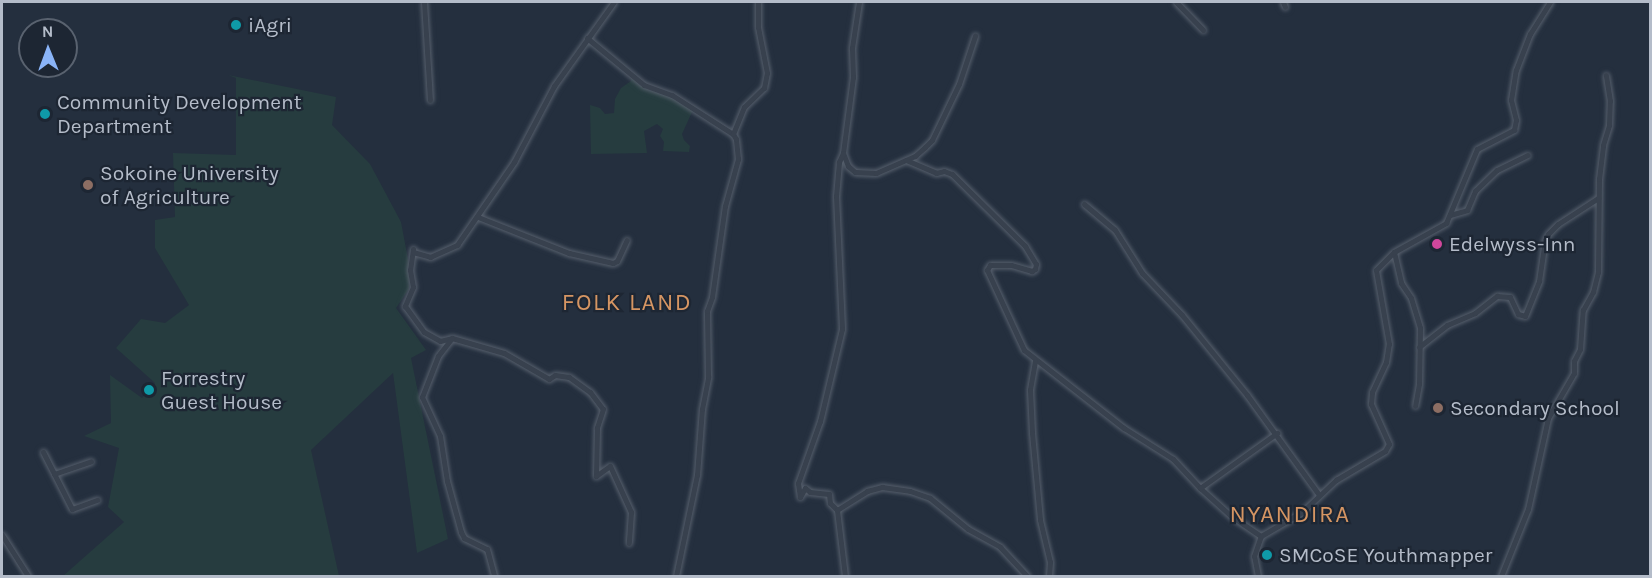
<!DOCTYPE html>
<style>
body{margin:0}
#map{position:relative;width:1652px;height:578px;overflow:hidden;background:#242f3e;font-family:Karla,sans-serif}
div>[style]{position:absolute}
.green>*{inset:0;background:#263c3f}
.roads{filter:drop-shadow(0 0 2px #565f6c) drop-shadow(0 0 2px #565f6c)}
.minor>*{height:5px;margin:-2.5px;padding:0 2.5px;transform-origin:2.5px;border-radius:2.5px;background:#38414e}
.dots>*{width:16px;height:16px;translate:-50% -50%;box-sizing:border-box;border:3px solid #1d2633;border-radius:50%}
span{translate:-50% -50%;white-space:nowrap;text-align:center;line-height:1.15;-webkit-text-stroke:4.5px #1d2633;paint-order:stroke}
.poi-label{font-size:21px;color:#b4bcc9}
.left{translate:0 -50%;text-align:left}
.quarter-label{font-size:24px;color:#d59563;letter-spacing:1.5px}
.frame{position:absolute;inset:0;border:3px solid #b4bcc9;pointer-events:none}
.north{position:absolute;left:18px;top:18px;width:60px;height:60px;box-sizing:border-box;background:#1d2633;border:2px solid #59626f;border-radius:50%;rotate:359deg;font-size:16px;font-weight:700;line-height:24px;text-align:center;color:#b4bcc9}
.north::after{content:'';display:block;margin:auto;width:21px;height:27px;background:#8ab4f8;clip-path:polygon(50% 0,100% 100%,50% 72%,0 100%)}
</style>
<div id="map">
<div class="green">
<div style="clip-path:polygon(632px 73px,644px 85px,672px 95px,693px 110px,682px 134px,684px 140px,690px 146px,689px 152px,663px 151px,664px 142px,660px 136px,663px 129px,657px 124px,644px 131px,647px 153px,591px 154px,590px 105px,600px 108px,605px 114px,614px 113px,615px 99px,621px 88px,631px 81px)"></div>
<div style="clip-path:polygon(228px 75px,336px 97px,332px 125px,370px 164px,401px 222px,410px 270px,409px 289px,396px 308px,426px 350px,411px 358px,448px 539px,417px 553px,393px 373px,311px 450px,339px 576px,63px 576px,124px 522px,108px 507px,119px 448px,84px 436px,111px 423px,110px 375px,142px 398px,155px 383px,116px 348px,141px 319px,165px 323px,189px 305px,155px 248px,155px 220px,175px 217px,173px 153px,236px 155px,236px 78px)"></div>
</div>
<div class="roads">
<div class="minor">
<div style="left:424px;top:2px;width:98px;rotate:86.5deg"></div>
<div style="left:859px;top:2px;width:47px;rotate:98.7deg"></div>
<div style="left:852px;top:48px;width:29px;rotate:88deg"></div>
<div style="left:853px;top:77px;width:77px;rotate:97.5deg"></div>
<div style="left:843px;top:153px;width:14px;rotate:69deg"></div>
<div style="left:848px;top:166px;width:9px;rotate:41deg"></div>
<div style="left:855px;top:172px;width:21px;rotate:3deg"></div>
<div style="left:876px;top:173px;width:43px;rotate:-23.6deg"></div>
<div style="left:915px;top:156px;width:13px;rotate:-42deg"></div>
<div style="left:925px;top:147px;width:10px;rotate:-45deg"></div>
<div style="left:932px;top:140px;width:62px;rotate:-64.3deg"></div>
<div style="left:959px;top:84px;width:51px;rotate:-71.6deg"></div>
<div style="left:1176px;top:2px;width:39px;rotate:46deg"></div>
<div style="left:1283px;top:2px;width:5px;rotate:68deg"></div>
<div style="left:587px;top:38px;width:74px;rotate:39.5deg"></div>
<div style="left:644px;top:85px;width:30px;rotate:20deg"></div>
<div style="left:672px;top:95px;width:72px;rotate:32.6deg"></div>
<div style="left:843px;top:153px;width:10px;rotate:114deg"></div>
<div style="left:839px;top:162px;width:34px;rotate:95deg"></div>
<div style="left:836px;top:196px;width:133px;rotate:87.4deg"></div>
<div style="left:842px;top:329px;width:95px;rotate:103.4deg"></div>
<div style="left:820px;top:421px;width:66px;rotate:109.5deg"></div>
<div style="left:798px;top:483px;width:14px;rotate:82deg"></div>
<div style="left:800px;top:497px;width:10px;rotate:-61deg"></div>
<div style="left:805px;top:488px;width:6px;rotate:39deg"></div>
<div style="left:810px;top:492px;width:19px;rotate:6deg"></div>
<div style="left:829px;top:494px;width:9px;rotate:84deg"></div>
<div style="left:830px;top:503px;width:10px;rotate:45deg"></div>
<div style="left:837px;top:510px;width:66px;rotate:83.1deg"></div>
<div style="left:906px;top:160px;width:33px;rotate:23deg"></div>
<div style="left:936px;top:173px;width:8px;rotate:-14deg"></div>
<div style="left:944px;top:171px;width:9px;rotate:21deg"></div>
<div style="left:952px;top:174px;width:103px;rotate:44.6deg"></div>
<div style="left:1025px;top:246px;width:21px;rotate:59deg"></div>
<div style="left:1036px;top:264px;width:5px;rotate:101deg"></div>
<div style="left:1035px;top:269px;width:4px;rotate:146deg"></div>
<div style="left:1032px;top:271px;width:22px;rotate:-164deg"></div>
<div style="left:1011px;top:265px;width:21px;rotate:180deg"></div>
<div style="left:990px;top:265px;width:6px;rotate:121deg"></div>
<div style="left:987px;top:270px;width:88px;rotate:65.2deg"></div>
<div style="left:1024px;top:350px;width:127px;rotate:38deg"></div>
<div style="left:1124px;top:428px;width:58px;rotate:32.3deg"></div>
<div style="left:1173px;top:459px;width:40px;rotate:47deg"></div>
<div style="left:1200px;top:488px;width:42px;rotate:42.1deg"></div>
<div style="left:1231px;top:516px;width:36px;rotate:34deg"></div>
<div style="left:1084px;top:204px;width:40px;rotate:40deg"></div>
<div style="left:1115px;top:230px;width:51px;rotate:57.9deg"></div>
<div style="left:1142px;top:273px;width:58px;rotate:46.4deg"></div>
<div style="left:1182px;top:315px;width:103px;rotate:50.9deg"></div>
<div style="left:1247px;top:395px;width:123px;rotate:54.2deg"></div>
<div style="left:1450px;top:215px;width:18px;rotate:-16deg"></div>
<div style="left:1467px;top:210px;width:21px;rotate:-67deg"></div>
<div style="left:1475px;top:191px;width:30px;rotate:-44deg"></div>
<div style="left:1497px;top:170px;width:34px;rotate:-26deg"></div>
<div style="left:478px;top:217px;width:98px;rotate:21.6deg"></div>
<div style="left:569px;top:253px;width:45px;rotate:12.8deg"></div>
<div style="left:613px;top:263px;width:4px;rotate:-27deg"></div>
<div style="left:617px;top:261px;width:23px;rotate:-65deg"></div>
<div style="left:413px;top:249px;width:21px;rotate:98deg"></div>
<div style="left:410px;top:270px;width:17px;rotate:80deg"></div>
<div style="left:413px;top:287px;width:21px;rotate:113deg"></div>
<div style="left:405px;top:306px;width:32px;rotate:54deg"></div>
<div style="left:424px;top:332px;width:18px;rotate:29deg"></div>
<div style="left:440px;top:341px;width:12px;rotate:-14deg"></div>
<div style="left:452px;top:338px;width:54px;rotate:16.1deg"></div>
<div style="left:504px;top:353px;width:52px;rotate:30deg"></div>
<div style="left:549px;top:379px;width:7px;rotate:-34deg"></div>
<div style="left:555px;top:375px;width:14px;rotate:8deg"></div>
<div style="left:569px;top:377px;width:26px;rotate:36deg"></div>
<div style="left:590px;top:392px;width:21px;rotate:53deg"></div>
<div style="left:603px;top:409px;width:20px;rotate:108deg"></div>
<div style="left:597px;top:428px;width:48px;rotate:91.2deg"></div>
<div style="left:596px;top:476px;width:17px;rotate:-36deg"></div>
<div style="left:610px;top:466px;width:51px;rotate:65.5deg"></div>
<div style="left:631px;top:512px;width:31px;rotate:94deg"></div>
<div style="left:413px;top:252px;width:18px;rotate:16deg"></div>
<div style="left:430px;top:257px;width:30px;rotate:-24deg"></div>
<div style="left:457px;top:245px;width:101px;rotate:-55.5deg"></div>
<div style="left:514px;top:162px;width:86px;rotate:-62.2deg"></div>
<div style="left:554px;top:86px;width:103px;rotate:-54.5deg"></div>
<div style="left:1394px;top:252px;width:32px;rotate:77deg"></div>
<div style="left:1401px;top:283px;width:18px;rotate:56deg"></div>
<div style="left:1411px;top:298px;width:31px;rotate:73deg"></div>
<div style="left:1420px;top:328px;width:56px;rotate:91deg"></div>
<div style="left:1419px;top:384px;width:22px;rotate:100deg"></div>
<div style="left:452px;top:338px;width:23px;rotate:128deg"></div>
<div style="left:438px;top:356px;width:44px;rotate:111.3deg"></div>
<div style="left:422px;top:397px;width:43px;rotate:65.2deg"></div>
<div style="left:440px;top:436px;width:46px;rotate:81.2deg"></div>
<div style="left:447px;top:481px;width:53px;rotate:74.6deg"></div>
<div style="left:461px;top:532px;width:7px;rotate:63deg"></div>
<div style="left:464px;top:538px;width:25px;rotate:26deg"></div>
<div style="left:487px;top:549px;width:28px;rotate:75deg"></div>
<div style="left:1419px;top:347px;width:36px;rotate:-38deg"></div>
<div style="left:1447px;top:325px;width:30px;rotate:-23deg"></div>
<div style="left:1475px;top:313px;width:28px;rotate:-38deg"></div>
<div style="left:1497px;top:296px;width:13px;rotate:4deg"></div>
<div style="left:1510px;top:297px;width:19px;rotate:65deg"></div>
<div style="left:1518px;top:314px;width:7px;rotate:16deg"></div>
<div style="left:1525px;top:316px;width:38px;rotate:-68deg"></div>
<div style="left:1539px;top:281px;width:41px;rotate:-81.7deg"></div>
<div style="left:1545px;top:240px;width:7px;rotate:-63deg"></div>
<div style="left:1548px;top:234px;width:14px;rotate:-45deg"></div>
<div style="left:1558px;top:224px;width:48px;rotate:-33deg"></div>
<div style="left:1035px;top:361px;width:29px;rotate:100deg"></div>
<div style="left:1030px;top:390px;width:43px;rotate:87.3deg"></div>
<div style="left:1032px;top:433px;width:87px;rotate:84.7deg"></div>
<div style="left:1040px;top:520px;width:43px;rotate:76.6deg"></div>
<div style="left:1050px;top:562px;width:14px;rotate:94deg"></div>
<div style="left:43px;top:452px;width:64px;rotate:63deg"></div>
<div style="left:72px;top:509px;width:27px;rotate:-20deg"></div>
<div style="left:54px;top:474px;width:39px;rotate:-19deg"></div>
<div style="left:1200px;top:488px;width:95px;rotate:-35.5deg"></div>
<div style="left:837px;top:510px;width:36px;rotate:-32deg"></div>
<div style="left:867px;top:491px;width:16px;rotate:-15deg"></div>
<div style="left:882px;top:487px;width:28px;rotate:8deg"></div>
<div style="left:910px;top:491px;width:21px;rotate:19deg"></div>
<div style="left:930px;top:498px;width:49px;rotate:39.2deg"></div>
<div style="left:968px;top:529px;width:37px;rotate:29deg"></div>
<div style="left:1000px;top:547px;width:40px;rotate:47deg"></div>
<div style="left:2px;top:535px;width:49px;rotate:57.6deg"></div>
<div style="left:676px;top:576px;width:103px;rotate:-78.3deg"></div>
<div style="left:697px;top:475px;width:66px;rotate:-85.7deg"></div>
<div style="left:702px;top:409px;width:33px;rotate:-79deg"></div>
<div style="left:708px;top:377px;width:66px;rotate:-90.9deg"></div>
<div style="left:707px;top:311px;width:15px;rotate:-70deg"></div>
<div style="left:712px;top:297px;width:92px;rotate:-81.9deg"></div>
<div style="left:725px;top:206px;width:49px;rotate:-74.5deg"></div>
<div style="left:738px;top:159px;width:20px;rotate:-96deg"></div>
<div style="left:736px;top:139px;width:6px;rotate:-121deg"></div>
<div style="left:733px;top:134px;width:29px;rotate:-68deg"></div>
<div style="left:744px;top:107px;width:28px;rotate:-44deg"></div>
<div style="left:764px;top:88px;width:15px;rotate:-79deg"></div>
<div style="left:767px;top:73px;width:47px;rotate:-101.1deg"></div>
<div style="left:758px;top:27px;width:25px;rotate:-90deg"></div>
<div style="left:1258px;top:576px;width:20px;rotate:-101deg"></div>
<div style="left:1254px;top:556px;width:21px;rotate:-71deg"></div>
<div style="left:1261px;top:536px;width:48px;rotate:-30.3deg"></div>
<div style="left:1302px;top:512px;width:47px;rotate:-43.3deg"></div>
<div style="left:1336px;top:480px;width:57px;rotate:-30.6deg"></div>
<div style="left:1385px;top:451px;width:8px;rotate:-60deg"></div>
<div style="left:1389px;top:444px;width:44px;rotate:-114.2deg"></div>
<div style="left:1371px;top:404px;width:12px;rotate:-85deg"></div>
<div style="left:1372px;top:392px;width:33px;rotate:-65deg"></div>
<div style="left:1386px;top:362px;width:18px;rotate:-81deg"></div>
<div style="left:1389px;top:344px;width:75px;rotate:-100deg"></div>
<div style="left:1376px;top:270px;width:25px;rotate:-45deg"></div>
<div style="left:1394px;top:252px;width:60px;rotate:-29.1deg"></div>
<div style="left:1446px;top:223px;width:80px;rotate:-67.3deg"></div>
<div style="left:1477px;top:149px;width:42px;rotate:-27.2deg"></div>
<div style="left:1514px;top:130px;width:10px;rotate:-79deg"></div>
<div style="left:1516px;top:120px;width:21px;rotate:-104deg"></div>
<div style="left:1511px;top:100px;width:30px;rotate:-81deg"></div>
<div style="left:1516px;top:70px;width:39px;rotate:-69deg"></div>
<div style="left:1530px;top:34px;width:38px;rotate:-58deg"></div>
<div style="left:1501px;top:576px;width:72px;rotate:-68.1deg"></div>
<div style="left:1528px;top:509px;width:93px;rotate:-77.6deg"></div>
<div style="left:1548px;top:418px;width:52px;rotate:-60deg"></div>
<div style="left:1574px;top:373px;width:12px;rotate:-90deg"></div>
<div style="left:1574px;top:361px;width:13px;rotate:-63deg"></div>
<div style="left:1580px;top:349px;width:39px;rotate:-86deg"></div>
<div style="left:1583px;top:310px;width:21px;rotate:-61deg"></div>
<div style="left:1593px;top:292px;width:21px;rotate:-76deg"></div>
<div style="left:1598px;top:272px;width:93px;rotate:-89.4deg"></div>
<div style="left:1599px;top:179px;width:34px;rotate:-83deg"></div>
<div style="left:1603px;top:145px;width:21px;rotate:-73deg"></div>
<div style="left:1609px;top:125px;width:24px;rotate:-88deg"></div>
<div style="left:1610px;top:101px;width:26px;rotate:-99deg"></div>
</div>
</div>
<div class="dots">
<div style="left:236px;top:25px;background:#0f9aa8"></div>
<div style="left:45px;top:114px;background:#0f9aa8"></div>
<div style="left:88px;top:185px;background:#8d6e63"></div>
<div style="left:1437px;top:244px;background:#d1479c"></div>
<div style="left:149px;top:390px;background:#0f9aa8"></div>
<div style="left:1438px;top:408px;background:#8d6e63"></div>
<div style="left:1267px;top:555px;background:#0f9aa8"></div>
</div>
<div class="poi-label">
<span class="left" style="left:248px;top:25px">iAgri</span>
<span class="left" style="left:57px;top:114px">Community Development<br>Department</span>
<span class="left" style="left:100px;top:185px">Sokoine University<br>of Agriculture</span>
<span class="left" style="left:1449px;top:244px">Edelwyss-Inn</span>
<span class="left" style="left:161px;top:390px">Forrestry<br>Guest House</span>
<span class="left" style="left:1450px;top:408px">Secondary School</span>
<span class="left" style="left:1279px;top:555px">SMCoSE Youthmapper</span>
</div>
<div class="quarter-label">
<span style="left:627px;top:303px">FOLK LAND</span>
<span style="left:1290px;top:515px">NYANDIRA</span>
</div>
<div class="frame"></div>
<div class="north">N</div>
</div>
